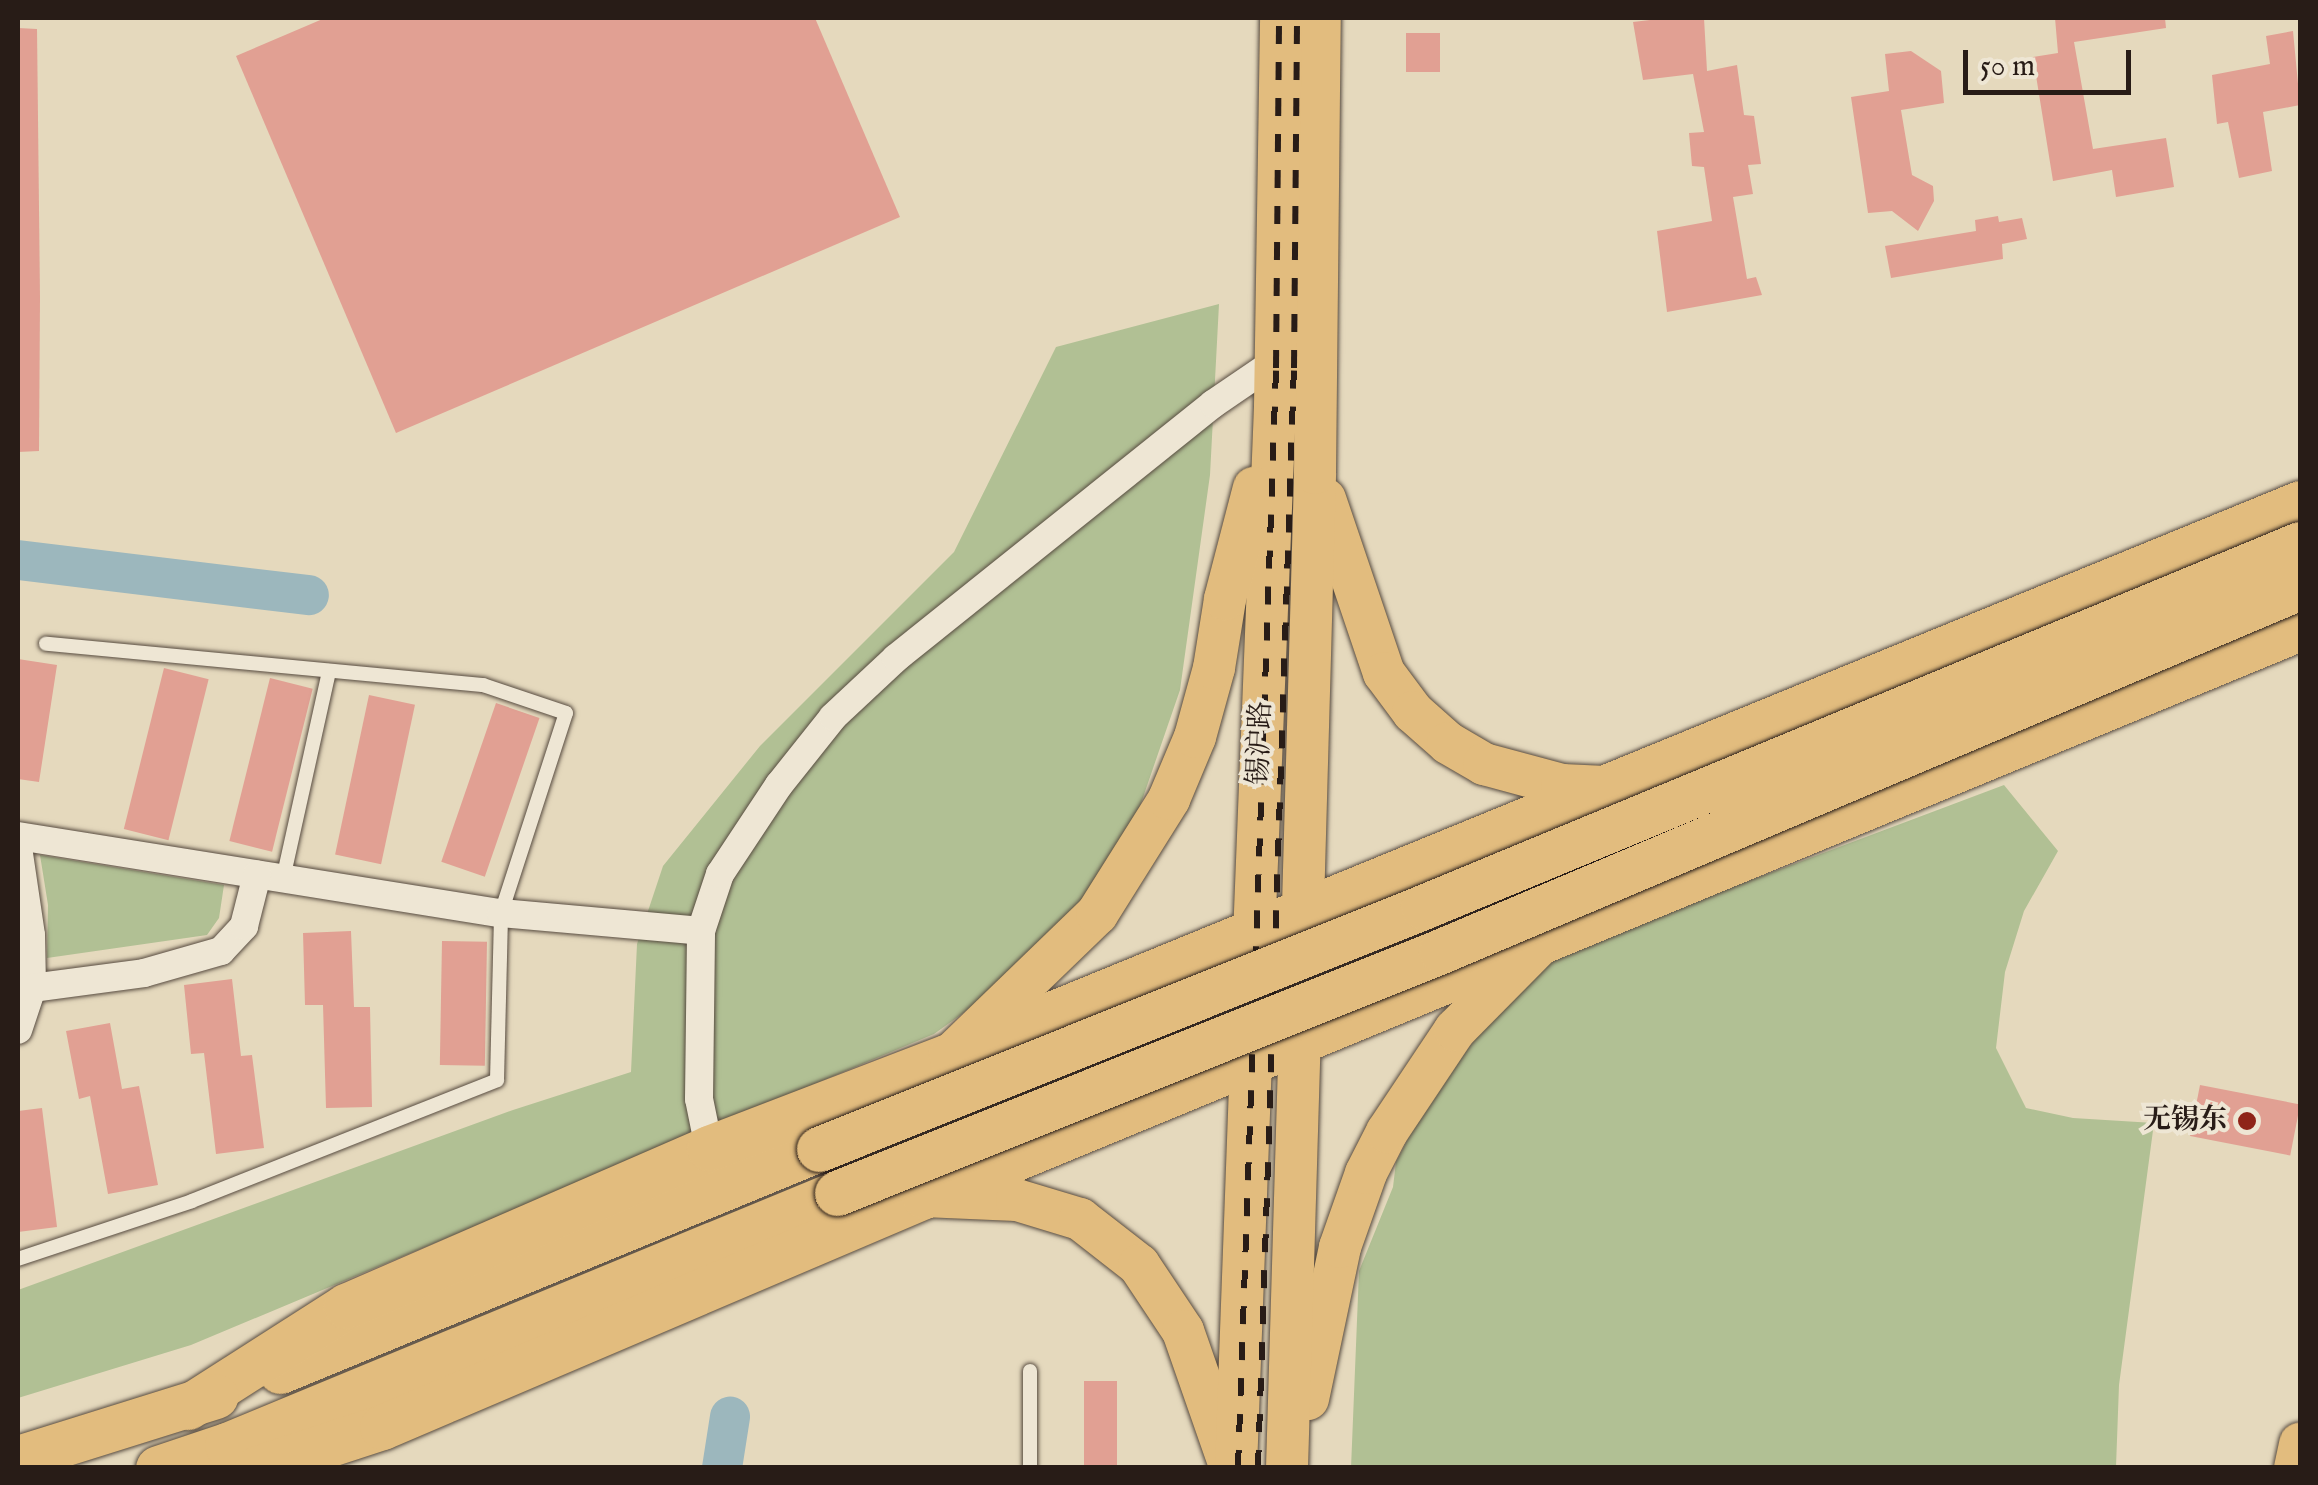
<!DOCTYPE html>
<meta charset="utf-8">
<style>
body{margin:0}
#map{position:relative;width:2318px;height:1485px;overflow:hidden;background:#e5d9bd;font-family:"IM FELL English","Noto Serif SC",serif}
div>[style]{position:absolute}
.green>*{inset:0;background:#b1c094}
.river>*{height:40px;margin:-20px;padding:0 20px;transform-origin:20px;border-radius:20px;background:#9cb7bd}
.building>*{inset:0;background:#e1a093;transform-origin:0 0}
.roads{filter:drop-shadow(0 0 2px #574b40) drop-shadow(0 0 2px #574b40)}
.service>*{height:14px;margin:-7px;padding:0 7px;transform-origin:7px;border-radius:7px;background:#eee6d4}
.minor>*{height:28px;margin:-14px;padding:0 14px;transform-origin:14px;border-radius:14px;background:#eee6d4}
.primary>*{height:42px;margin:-21px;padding:0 21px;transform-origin:21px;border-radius:21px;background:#e2bc7e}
.trunk>*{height:45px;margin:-22.5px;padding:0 22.5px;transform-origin:22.5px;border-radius:22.5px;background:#e2bc7e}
.rail>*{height:6px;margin-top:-3px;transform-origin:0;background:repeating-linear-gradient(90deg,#281c17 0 18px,transparent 0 36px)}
.bridges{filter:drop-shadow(0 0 2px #281c17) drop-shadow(0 0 2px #281c17)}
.trunk-bridge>*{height:45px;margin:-22.5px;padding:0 22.5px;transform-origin:22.5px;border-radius:22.5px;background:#e2bc7e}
.dots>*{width:28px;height:28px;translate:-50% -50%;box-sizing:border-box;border:5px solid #eee6d4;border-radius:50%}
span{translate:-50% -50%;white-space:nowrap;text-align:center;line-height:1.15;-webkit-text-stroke:8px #eee6d4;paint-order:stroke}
.street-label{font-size:28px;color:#281c17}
.poi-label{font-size:28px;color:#281c17;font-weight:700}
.right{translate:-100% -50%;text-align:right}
.frame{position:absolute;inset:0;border:20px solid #281c17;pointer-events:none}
.scale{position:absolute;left:1963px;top:50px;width:168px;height:45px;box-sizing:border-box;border:5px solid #281c17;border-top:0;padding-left:12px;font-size:30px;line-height:35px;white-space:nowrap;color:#281c17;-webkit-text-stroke:8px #eee6d4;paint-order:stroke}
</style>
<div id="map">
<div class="green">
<div style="clip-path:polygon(1219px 304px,1210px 475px,1180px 690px,1139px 809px,1079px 905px,1012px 978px,934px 1034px,191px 1345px,18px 1398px,18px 1290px,513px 1110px,631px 1072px,637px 944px,663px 866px,760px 746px,954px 552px,1056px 347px)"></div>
<div style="clip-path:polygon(2004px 785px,2058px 851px,2024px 911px,2005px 972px,1996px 1048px,2026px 1108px,2073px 1118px,2154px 1123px,2119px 1385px,2116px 1467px,1351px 1468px,1359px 1271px,1393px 1187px,1396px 1162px,1424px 1108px,1496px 1011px,1562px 951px)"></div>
<div style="clip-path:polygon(40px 855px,224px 885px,219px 918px,207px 935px,47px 958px,48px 905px)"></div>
</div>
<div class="river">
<div style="left:18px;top:560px;width:293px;rotate:6.9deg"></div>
<div style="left:722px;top:1468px;width:52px;rotate:-81.1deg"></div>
</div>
<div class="building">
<div style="clip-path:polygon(325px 18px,815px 18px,900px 217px,396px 433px,236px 56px)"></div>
<div style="clip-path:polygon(1667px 18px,1704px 18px,1707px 71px,1737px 65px,1744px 115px,1754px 116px,1761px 164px,1748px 165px,1753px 194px,1733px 197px,1747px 279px,1756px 277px,1762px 295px,1667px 312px,1657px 231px,1712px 221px,1704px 167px,1692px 166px,1689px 133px,1704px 132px,1693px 74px,1643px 80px,1633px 22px)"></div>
<div style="clip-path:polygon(2055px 18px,2165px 18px,2166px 28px,2074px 42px,2093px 149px,2166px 138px,2174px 187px,2116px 197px,2112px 170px,2053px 181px,2033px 57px,2058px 53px)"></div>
<div style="clip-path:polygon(18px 28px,37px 29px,40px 298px,39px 451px,18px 452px)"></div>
<div style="clip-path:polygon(2293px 31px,2300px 105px,2263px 112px,2272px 171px,2239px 178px,2228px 122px,2217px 124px,2212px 75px,2270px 64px,2266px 36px)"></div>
<div style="left:1440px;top:33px;width:39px;height:34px;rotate:90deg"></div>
<div style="clip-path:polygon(1911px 51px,1941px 71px,1944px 103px,1901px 110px,1912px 175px,1933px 186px,1934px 201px,1918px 231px,1892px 211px,1868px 213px,1851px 97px,1889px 91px,1885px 54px)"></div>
<div style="clip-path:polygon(1998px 216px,1999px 222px,2022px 218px,2027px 239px,2002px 244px,2003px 259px,1891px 278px,1885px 246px,1976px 231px,1975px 220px)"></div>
<div style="clip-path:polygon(18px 659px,57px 665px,39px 782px,18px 779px)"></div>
<div style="left:164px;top:668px;width:46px;height:166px;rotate:14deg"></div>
<div style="left:270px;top:678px;width:44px;height:168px;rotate:14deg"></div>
<div style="left:369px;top:695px;width:47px;height:163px;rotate:12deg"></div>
<div style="left:496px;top:703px;width:46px;height:168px;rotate:19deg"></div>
<div style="clip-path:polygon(351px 931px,354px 1007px,370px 1007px,372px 1107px,326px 1108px,323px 1005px,305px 1005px,303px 933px)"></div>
<div style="left:442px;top:941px;width:45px;height:124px;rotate:1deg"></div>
<div style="clip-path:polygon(232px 979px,241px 1056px,252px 1055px,264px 1148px,216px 1154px,204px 1053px,191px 1054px,184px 985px)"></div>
<div style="clip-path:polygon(110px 1023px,122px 1089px,139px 1086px,158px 1185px,108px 1194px,90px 1096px,79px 1099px,66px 1031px)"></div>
<div style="left:2200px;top:1085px;width:102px;height:52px;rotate:11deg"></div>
<div style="clip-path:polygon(42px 1108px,57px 1227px,18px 1232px,18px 1111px)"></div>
<div style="left:1084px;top:1381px;width:33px;height:84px"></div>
</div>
<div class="roads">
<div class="service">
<div style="left:283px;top:879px;width:213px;rotate:-77.5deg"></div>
<div style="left:18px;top:1259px;width:183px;rotate:-18.4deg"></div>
<div style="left:192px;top:1201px;width:328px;rotate:-21.6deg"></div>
<div style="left:497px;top:1080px;width:167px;rotate:-88.6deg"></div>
<div style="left:501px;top:913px;width:210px;rotate:-72deg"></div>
<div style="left:566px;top:713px;width:88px;rotate:-161.4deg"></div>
<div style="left:483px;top:685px;width:439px;rotate:-174.6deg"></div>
<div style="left:1030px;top:1468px;width:97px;rotate:-90deg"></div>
</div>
<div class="minor">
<div style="left:18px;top:836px;width:489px;rotate:9.1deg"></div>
<div style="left:501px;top:913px;width:201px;rotate:5.1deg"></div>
<div style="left:18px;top:847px;width:89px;rotate:81.6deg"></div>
<div style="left:31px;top:935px;width:53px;rotate:88.9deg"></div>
<div style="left:32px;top:988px;width:44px;rotate:108.4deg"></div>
<div style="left:32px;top:988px;width:113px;rotate:-7.6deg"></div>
<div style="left:144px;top:973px;width:80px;rotate:-15.9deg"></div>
<div style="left:221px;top:951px;width:34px;rotate:-47deg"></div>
<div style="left:244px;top:926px;width:53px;rotate:-75.7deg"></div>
<div style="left:709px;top:1148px;width:50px;rotate:-101.5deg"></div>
<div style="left:699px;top:1099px;width:168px;rotate:-89.3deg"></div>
<div style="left:701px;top:931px;width:60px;rotate:-71.6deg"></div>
<div style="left:720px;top:874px;width:107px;rotate:-56.5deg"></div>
<div style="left:779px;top:785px;width:87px;rotate:-51.5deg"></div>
<div style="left:833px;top:717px;width:86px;rotate:-43.1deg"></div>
<div style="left:896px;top:658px;width:406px;rotate:-38.7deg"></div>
<div style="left:1213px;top:404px;width:76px;rotate:-34.3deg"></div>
</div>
<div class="primary">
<div style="left:1325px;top:499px;width:184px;rotate:71.3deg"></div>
<div style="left:1384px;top:673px;width:49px;rotate:53.4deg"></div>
<div style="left:1413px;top:712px;width:47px;rotate:41.5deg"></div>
<div style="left:1448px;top:743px;width:42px;rotate:30.3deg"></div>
<div style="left:1484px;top:764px;width:81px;rotate:15.1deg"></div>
<div style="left:1562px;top:785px;width:43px;rotate:2.7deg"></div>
<div style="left:1302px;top:942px;width:469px;rotate:-88.4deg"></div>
<div style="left:1315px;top:473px;width:455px;rotate:-89.4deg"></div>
<div style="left:1253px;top:962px;width:556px;rotate:-87.73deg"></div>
<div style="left:1275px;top:406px;width:388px;rotate:-89.1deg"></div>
<div style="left:953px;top:1053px;width:200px;rotate:-44deg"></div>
<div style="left:1097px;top:914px;width:136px;rotate:-57.9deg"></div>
<div style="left:1169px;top:799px;width:67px;rotate:-67.2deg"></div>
<div style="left:1195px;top:737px;width:72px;rotate:-74.6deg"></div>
<div style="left:1214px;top:668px;width:70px;rotate:-80.9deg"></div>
<div style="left:1225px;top:599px;width:115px;rotate:-75.4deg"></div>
<div style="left:924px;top:1196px;width:93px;rotate:2.5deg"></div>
<div style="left:1017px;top:1200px;width:66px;rotate:16.8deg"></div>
<div style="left:1080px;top:1219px;width:75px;rotate:37.9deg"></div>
<div style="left:1139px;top:1265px;width:79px;rotate:56.3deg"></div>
<div style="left:1183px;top:1331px;width:137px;rotate:70.8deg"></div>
<div style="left:1308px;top:1399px;width:155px;rotate:-78.1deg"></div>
<div style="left:1340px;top:1247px;width:78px;rotate:-70.6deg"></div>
<div style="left:1366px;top:1173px;width:46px;rotate:-62.9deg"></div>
<div style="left:1387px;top:1132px;width:123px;rotate:-56.3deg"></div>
<div style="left:1455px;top:1030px;width:127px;rotate:-45.3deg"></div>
<div style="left:1236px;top:1468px;width:440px;rotate:-87.9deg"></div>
<div style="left:1287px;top:1468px;width:460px;rotate:-88.3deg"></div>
<div style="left:2295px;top:1468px;width:25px;rotate:-78deg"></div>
</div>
<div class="trunk">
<div style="left:280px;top:1371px;width:583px;rotate:-22.39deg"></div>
<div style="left:188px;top:1407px;width:188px;rotate:-32.6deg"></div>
<div style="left:346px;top:1306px;width:396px;rotate:-23.5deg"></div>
<div style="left:709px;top:1148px;width:259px;rotate:-21deg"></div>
<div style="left:951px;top:1055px;width:1458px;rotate:-22.25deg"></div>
<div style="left:18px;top:1458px;width:207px;rotate:-17.4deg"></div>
<div style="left:158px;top:1468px;width:73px;rotate:-18.4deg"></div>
<div style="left:227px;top:1445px;width:660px;rotate:-22.45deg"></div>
<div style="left:257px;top:1468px;width:132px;rotate:-18.2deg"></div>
<div style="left:382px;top:1427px;width:589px;rotate:-23.08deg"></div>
<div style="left:924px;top:1196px;width:1489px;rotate:-22.43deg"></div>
</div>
</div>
<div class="rail">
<div style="left:1238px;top:1468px;width:1101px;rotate:-88.02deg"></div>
<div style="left:1276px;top:368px;width:350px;rotate:-89.5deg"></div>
<div style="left:1258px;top:1468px;width:1101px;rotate:-88.13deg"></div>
<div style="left:1294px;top:368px;width:350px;rotate:-89.5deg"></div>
</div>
<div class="bridges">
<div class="trunk-bridge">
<div style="left:819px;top:1149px;width:651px;rotate:-21.83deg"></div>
<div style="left:1423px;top:907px;width:949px;rotate:-22.49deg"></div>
<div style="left:837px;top:1193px;width:651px;rotate:-21.83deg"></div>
<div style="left:1441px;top:951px;width:933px;rotate:-22.96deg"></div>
</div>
</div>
<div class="dots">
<div style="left:2247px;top:1121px;background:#8f2418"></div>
</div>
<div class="street-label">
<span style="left:1261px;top:743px;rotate:-88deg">锡沪路</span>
</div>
<div class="poi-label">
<span class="right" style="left:2227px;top:1121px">无锡东</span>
</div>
<div class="frame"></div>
<div class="scale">50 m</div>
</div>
